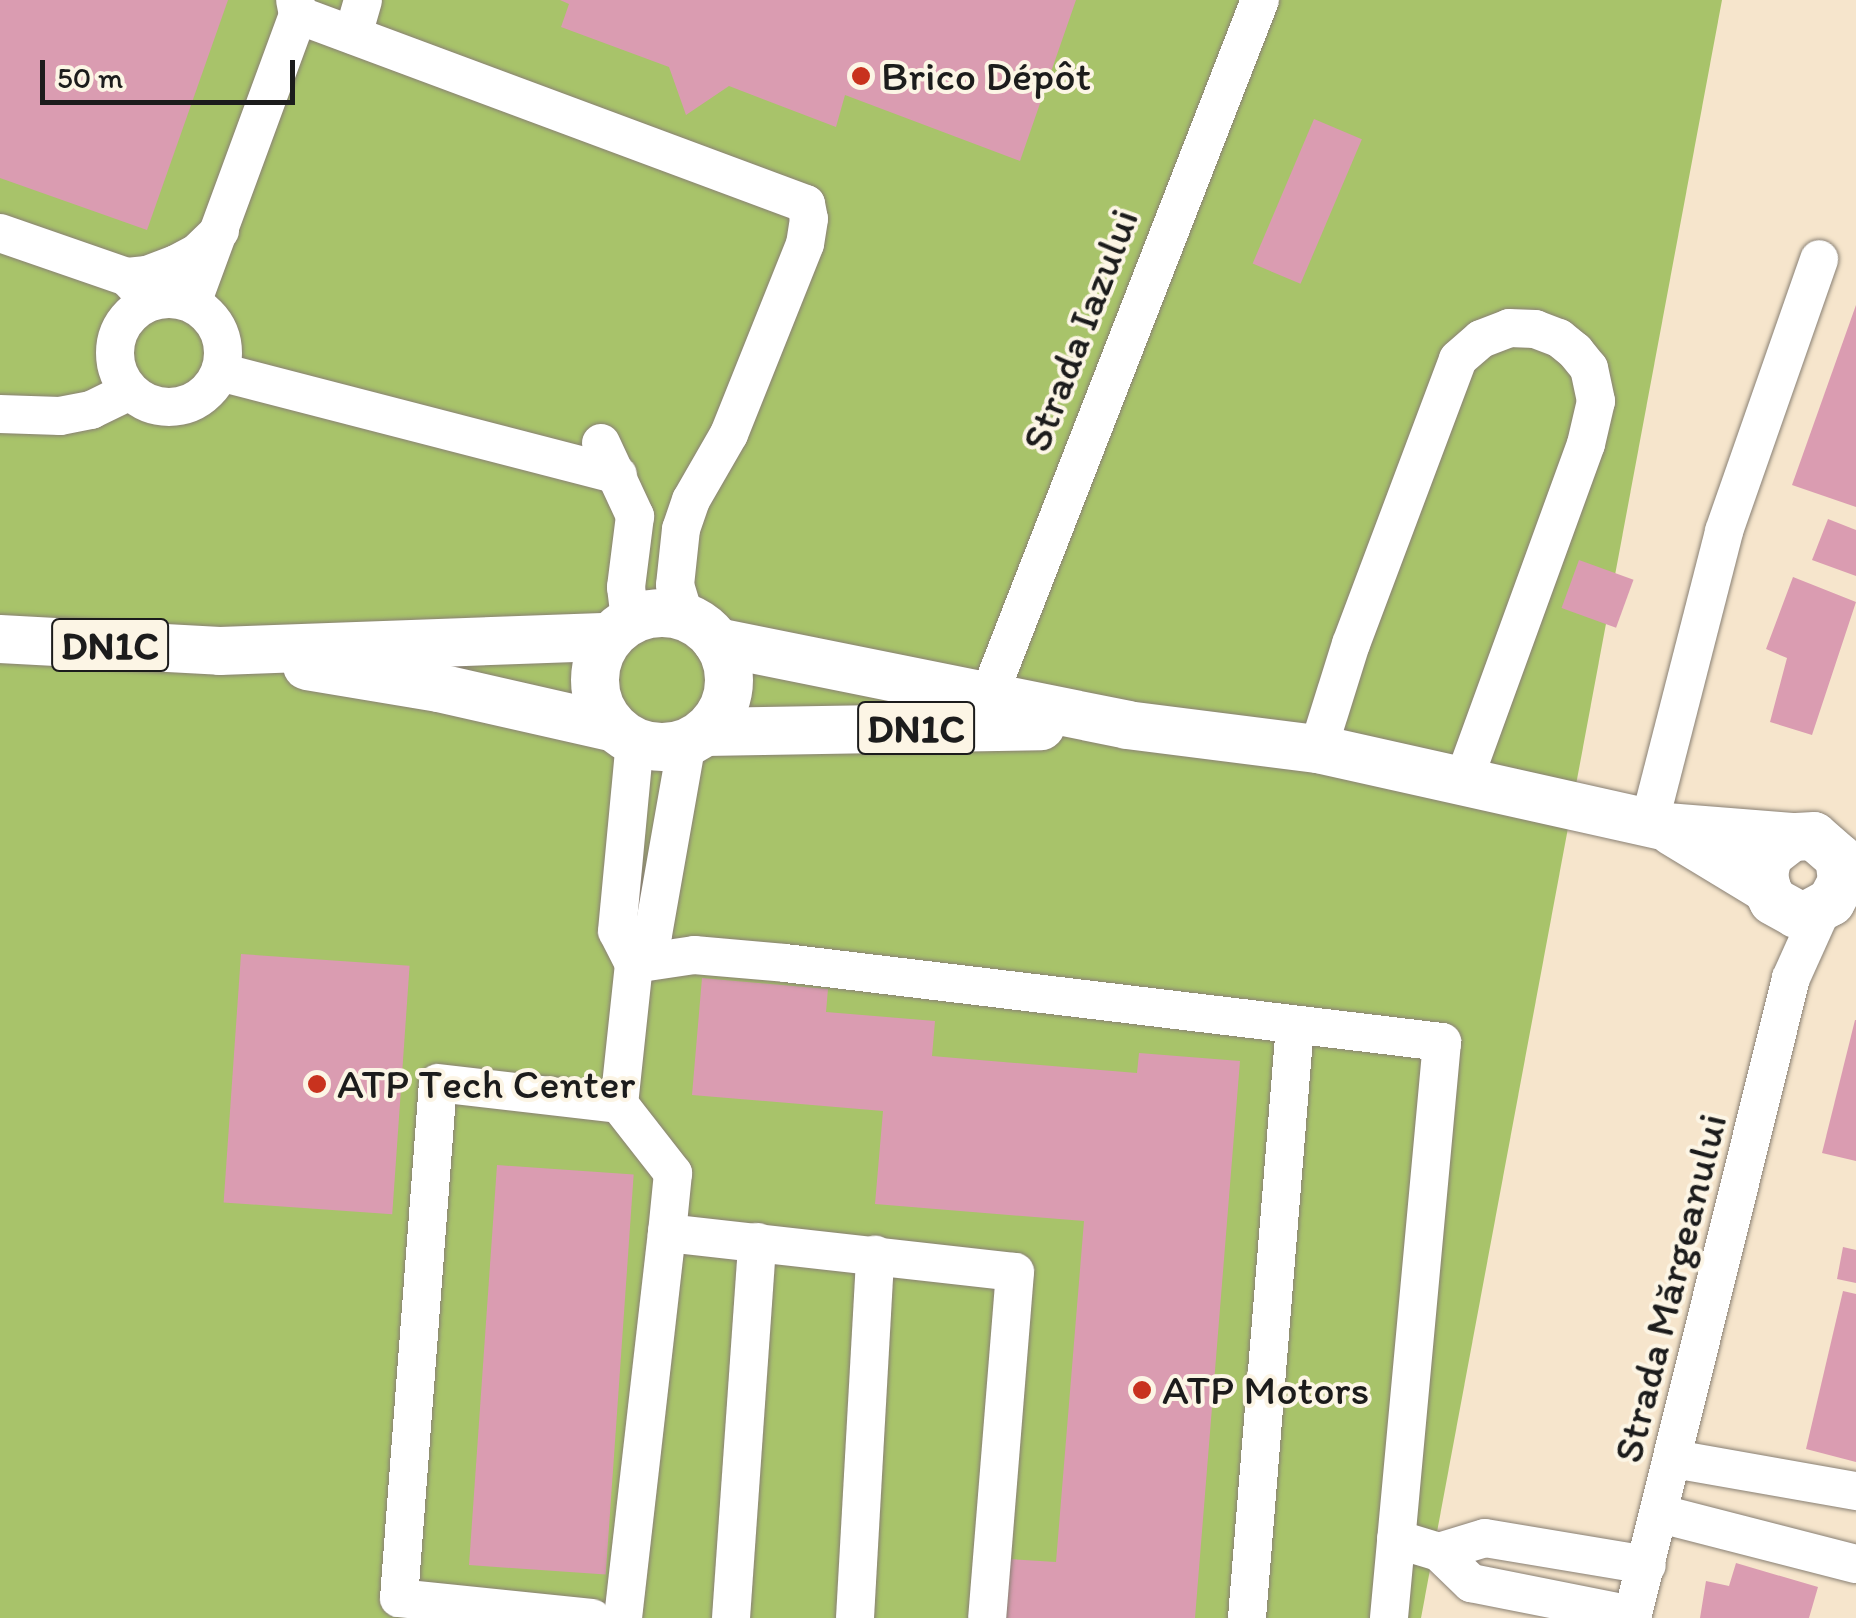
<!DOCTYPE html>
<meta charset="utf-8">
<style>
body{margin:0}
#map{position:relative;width:1856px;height:1618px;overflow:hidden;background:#f6e5cc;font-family:Itim,sans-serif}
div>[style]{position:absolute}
.green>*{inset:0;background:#a8c36a}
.building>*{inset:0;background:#da9cb1;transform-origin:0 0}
.roads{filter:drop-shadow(0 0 2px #898074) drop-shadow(0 0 2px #898074)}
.minor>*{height:38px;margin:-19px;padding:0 19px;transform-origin:19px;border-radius:19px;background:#fff}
.minor>.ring{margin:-19px;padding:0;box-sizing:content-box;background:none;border:38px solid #fff;border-radius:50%}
.major>*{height:48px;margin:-24px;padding:0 24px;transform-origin:24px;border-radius:24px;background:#fff}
.major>.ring{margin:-24px;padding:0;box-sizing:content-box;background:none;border:48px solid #fff;border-radius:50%}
.dots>*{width:28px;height:28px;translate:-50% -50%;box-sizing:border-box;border:5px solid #fcf5e5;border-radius:50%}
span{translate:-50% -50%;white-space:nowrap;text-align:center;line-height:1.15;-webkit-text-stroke:8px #fcf5e5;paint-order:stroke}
.shield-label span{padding:2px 8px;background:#fcf5e5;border:2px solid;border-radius:8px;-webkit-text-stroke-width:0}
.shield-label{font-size:40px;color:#1c1c1c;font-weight:700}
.poi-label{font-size:42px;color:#1c1c1c}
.left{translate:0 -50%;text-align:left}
.street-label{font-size:42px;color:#1c1c1c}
.scale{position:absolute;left:40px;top:60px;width:255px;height:45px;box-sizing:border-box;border:5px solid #1c1c1c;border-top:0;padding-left:12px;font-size:30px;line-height:35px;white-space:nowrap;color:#1c1c1c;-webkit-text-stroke:8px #fcf5e5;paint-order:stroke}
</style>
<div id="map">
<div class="green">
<div style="clip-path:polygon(0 0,1722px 0,1421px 1618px,0 1618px)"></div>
</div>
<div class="building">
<div style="clip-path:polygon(0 0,228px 0,147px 230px,0 178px)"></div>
<div style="clip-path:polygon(560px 0,1076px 0,1020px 161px,845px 95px,836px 127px,729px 86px,686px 115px,669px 67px,561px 27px,569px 4px)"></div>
<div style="left:1314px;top:119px;width:52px;height:157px;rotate:23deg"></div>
<div style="clip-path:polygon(1856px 305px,1856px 507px,1792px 485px)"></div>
<div style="clip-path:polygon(1828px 519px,1856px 530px,1856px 576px,1812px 560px)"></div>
<div style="left:1579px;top:560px;width:58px;height:51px;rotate:20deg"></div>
<div style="clip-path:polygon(1793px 577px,1856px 602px,1812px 735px,1770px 722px,1787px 658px,1766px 649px)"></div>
<div style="left:241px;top:954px;width:169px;height:249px;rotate:4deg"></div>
<div style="clip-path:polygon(702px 978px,828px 989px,826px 1012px,935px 1021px,932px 1056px,1137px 1073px,1139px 1053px,1240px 1061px,1195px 1618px,1006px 1618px,1010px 1559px,1056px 1562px,1084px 1221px,875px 1204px,883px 1111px,692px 1095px)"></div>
<div style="clip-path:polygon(1855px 1020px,1856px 1020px,1856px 1161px,1822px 1153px)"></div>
<div style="left:497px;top:1165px;width:137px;height:401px;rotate:4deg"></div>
<div style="clip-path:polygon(1843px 1247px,1856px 1250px,1856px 1283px,1837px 1279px)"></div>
<div style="clip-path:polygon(1843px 1291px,1856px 1294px,1856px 1462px,1806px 1449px)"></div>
<div style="clip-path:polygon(1736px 1563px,1818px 1587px,1809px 1618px,1700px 1618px,1706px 1581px,1729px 1586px)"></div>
</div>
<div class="roads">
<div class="minor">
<div style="left:298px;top:15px;width:542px;rotate:20.41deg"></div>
<div style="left:806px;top:204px;width:15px;rotate:79deg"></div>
<div style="left:809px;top:219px;width:25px;rotate:99deg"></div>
<div style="left:805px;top:244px;width:205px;rotate:111.8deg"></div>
<div style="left:729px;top:434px;width:76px;rotate:119.9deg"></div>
<div style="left:691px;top:500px;width:31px;rotate:109deg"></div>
<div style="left:681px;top:529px;width:56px;rotate:96.1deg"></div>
<div style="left:675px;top:585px;width:34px;rotate:73deg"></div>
<div style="left:353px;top:35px;width:36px;rotate:-74deg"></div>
<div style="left:0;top:233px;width:134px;rotate:19.1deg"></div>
<div style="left:127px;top:277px;width:34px;rotate:47deg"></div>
<div style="left:127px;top:277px;width:20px;rotate:-6deg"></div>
<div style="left:147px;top:275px;width:31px;rotate:-21deg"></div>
<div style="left:176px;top:264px;width:24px;rotate:-28deg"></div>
<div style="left:197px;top:253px;width:32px;rotate:-44deg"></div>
<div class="ring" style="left:115px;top:299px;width:70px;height:70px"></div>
<div style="left:192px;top:303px;width:307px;rotate:-69.8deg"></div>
<div style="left:298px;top:15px;width:15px;rotate:-101deg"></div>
<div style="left:220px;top:372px;width:411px;rotate:14.5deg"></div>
<div style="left:0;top:414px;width:60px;rotate:1.9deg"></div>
<div style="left:60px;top:416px;width:32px;rotate:-11deg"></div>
<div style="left:91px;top:410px;width:43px;rotate:-26deg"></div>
<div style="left:601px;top:443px;width:81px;rotate:65deg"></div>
<div style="left:635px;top:516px;width:72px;rotate:97.2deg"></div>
<div style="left:626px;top:587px;width:34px;rotate:83deg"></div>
<div style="left:989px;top:695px;width:746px;rotate:-68.7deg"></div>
<div style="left:687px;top:742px;width:195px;rotate:100deg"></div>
<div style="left:653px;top:934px;width:36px;rotate:122deg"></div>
<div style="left:634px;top:964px;width:141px;rotate:96.1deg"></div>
<div style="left:619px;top:1104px;width:88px;rotate:52deg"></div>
<div style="left:673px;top:1173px;width:60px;rotate:95.7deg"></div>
<div style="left:667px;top:1233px;width:350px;rotate:6.4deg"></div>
<div style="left:1015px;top:1272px;width:347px;rotate:94.6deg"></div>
<div style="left:1318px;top:749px;width:110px;rotate:-72.6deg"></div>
<div style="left:1351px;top:644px;width:304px;rotate:-69.4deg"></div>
<div style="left:1458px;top:359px;width:30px;rotate:-41deg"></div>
<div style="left:1481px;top:339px;width:30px;rotate:-21deg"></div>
<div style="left:1509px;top:328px;width:26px;rotate:2deg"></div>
<div style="left:1535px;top:329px;width:26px;rotate:21deg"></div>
<div style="left:1559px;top:338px;width:21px;rotate:39deg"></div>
<div style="left:1575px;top:351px;width:22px;rotate:51deg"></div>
<div style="left:1589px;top:368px;width:34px;rotate:78deg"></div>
<div style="left:1596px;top:401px;width:44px;rotate:103.1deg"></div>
<div style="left:1586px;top:444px;width:360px;rotate:110deg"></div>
<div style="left:1649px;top:824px;width:302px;rotate:-75.6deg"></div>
<div style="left:1724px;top:531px;width:288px;rotate:-70.7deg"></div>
<div style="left:634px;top:964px;width:61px;rotate:-8.5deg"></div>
<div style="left:694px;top:955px;width:91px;rotate:5deg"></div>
<div style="left:785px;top:963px;width:662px;rotate:6.86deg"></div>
<div style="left:1442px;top:1042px;width:578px;rotate:95.26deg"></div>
<div style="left:634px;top:964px;width:37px;rotate:-117deg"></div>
<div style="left:617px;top:931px;width:191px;rotate:-84.6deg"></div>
<div style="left:1674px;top:1459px;width:185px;rotate:10deg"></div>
<div style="left:1661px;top:1514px;width:201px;rotate:14.4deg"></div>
<div style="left:1396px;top:1539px;width:45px;rotate:16.8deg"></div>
<div style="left:1439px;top:1552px;width:45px;rotate:44.1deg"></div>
<div style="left:1471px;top:1583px;width:165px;rotate:11.2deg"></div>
<div style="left:1439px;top:1552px;width:48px;rotate:-16.9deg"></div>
<div style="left:1485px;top:1538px;width:164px;rotate:9.5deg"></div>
<div style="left:592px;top:1618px;width:194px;rotate:-174.1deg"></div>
<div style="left:399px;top:1598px;width:516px;rotate:-85.67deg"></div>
<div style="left:438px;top:1083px;width:182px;rotate:6.6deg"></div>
<div style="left:623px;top:1618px;width:388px;rotate:-83.5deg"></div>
<div style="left:731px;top:1618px;width:377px;rotate:-86deg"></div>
<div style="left:855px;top:1618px;width:364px;rotate:-86.8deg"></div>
<div style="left:1247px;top:1618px;width:595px;rotate:-85.37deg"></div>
<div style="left:1632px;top:1618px;width:659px;rotate:-76.05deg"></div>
<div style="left:1791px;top:978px;width:76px;rotate:-65.8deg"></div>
</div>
<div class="major">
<div class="ring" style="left:595px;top:613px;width:86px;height:86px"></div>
<div style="left:0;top:639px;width:220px;rotate:3.1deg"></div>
<div style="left:220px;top:651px;width:390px;rotate:-2.1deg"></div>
<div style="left:717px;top:642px;width:418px;rotate:11.4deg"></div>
<div style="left:1127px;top:725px;width:193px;rotate:7.2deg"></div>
<div style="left:1318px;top:749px;width:357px;rotate:12.6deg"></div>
<div style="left:1666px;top:827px;width:126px;rotate:4.5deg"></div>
<div style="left:307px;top:666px;width:134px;rotate:9.5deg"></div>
<div style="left:439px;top:688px;width:180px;rotate:12.8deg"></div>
<div style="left:705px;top:732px;width:336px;rotate:-1deg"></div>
<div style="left:1673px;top:832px;width:110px;rotate:31.2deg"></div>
<div style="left:1767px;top:889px;width:13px;rotate:63deg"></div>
<div style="left:1773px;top:901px;width:26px;rotate:29deg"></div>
<div style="left:1796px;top:914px;width:13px"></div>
<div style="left:1809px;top:914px;width:25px;rotate:-29deg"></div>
<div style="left:1831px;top:902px;width:24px;rotate:-62deg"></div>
<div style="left:1842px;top:881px;width:23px;rotate:-97deg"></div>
<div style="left:1839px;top:858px;width:33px;rotate:-139deg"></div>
<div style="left:1814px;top:836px;width:22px;rotate:177deg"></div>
<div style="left:1792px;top:837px;width:31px;rotate:142deg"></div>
<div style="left:1768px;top:856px;width:19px;rotate:102deg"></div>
<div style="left:1764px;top:875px;width:14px;rotate:78deg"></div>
</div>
</div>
<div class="dots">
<div style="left:861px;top:76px;background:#c8321e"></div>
<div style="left:317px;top:1084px;background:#c8321e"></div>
<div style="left:1142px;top:1390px;background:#c8321e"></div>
</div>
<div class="shield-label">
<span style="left:110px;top:645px">DN1C</span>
<span style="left:916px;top:728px">DN1C</span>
</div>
<div class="poi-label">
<span class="left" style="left:881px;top:76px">Brico Dépôt</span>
<span class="left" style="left:337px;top:1084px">ATP Tech Center</span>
<span class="left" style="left:1162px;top:1390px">ATP Motors</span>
</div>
<div class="street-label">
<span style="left:1080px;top:330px;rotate:-69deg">Strada Iazului</span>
<span style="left:1670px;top:1288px;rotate:-76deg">Strada Mărgeanului</span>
</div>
<div class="scale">50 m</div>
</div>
